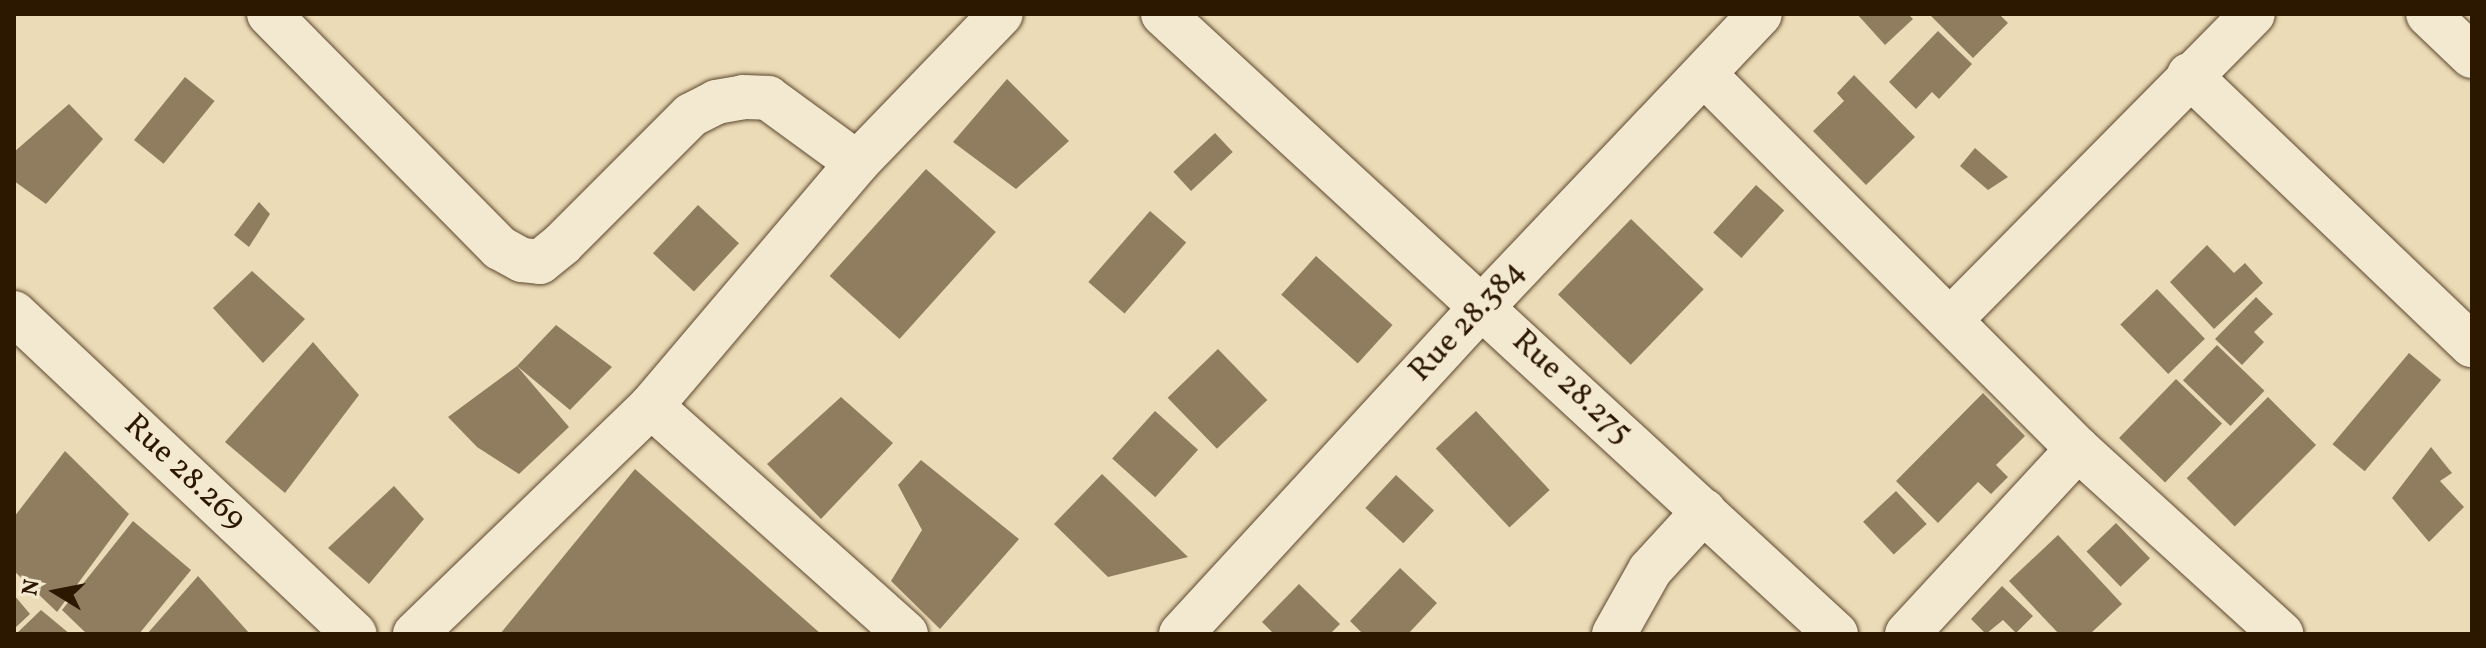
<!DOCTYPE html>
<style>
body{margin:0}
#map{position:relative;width:2486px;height:648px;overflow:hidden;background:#ecdbb7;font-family:Vollkorn,serif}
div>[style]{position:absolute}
.building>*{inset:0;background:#907d60;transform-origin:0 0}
.roads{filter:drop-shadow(0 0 2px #5c482e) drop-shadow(0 0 2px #5c482e)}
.minor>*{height:44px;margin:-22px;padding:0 22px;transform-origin:22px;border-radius:22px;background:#f3e8d0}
span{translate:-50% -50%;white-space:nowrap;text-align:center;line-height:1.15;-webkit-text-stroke:6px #f3e8d0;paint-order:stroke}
.street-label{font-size:32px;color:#2c1701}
.frame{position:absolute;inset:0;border:16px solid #2c1701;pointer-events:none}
.north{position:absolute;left:16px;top:552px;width:80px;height:80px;-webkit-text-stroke:6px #f3e8d0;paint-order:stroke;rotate:280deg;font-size:22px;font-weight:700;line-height:32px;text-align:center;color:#2c1701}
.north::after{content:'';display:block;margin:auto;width:28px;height:36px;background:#2c1701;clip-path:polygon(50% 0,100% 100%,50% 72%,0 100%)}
</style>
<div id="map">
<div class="building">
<div style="clip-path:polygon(1857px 14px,1908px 14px,1913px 19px,1885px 45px)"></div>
<div style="clip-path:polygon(1929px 14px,1999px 14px,2008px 23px,1973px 58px)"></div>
<div style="clip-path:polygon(1938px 31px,1972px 64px,1939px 99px,1932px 92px,1916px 109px,1889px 82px)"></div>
<div style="clip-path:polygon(1854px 75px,1915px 137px,1866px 185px,1813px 131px,1844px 101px,1837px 93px)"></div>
<div style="left:185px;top:77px;width:38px;height:81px;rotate:39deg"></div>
<div style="clip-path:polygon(1007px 79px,1069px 141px,1016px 189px,953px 142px)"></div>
<div style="clip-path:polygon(69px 104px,103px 139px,46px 204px,14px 181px,14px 152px)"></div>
<div style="left:1215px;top:133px;width:26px;height:57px;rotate:47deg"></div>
<div style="clip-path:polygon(1975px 148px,2008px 177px,1988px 190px,1960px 166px)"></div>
<div style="left:926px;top:169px;width:94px;height:144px;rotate:42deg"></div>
<div style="left:1756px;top:185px;width:38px;height:64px;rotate:42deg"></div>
<div style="clip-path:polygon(259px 202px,270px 214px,249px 247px,234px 235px)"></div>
<div style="left:698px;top:205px;width:56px;height:66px;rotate:43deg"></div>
<div style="left:1150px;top:211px;width:48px;height:94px;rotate:41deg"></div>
<div style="left:1631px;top:219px;width:101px;height:105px;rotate:44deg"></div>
<div style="clip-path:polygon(2207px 245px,2234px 273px,2245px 263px,2263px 283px,2214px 329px,2170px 282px)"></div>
<div style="left:1316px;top:256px;width:103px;height:52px;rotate:42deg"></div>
<div style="clip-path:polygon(252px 271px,305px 319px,263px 363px,213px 308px)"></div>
<div style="left:2157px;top:289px;width:69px;height:51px;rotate:46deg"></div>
<div style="clip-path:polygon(2256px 297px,2273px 314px,2254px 332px,2264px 342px,2242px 365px,2215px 339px)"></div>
<div style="clip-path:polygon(556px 325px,612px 367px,570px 410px,517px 366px,569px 427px,519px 474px,477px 447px,448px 417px,517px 366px)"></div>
<div style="clip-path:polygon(313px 342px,359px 395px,285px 493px,225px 442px)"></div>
<div style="left:2217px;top:345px;width:66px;height:49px;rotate:44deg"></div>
<div style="left:1218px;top:349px;width:71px;height:70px;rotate:46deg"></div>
<div style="left:2409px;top:353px;width:42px;height:119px;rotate:40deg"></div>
<div style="left:2176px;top:379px;width:64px;height:82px;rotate:44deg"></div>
<div style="clip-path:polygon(1983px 393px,2025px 436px,1996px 465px,2008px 477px,1991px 494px,1978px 482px,1938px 523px,1896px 481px)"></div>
<div style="clip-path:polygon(841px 397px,893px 443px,821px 519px,767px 464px)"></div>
<div style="left:2268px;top:397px;width:68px;height:115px;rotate:45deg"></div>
<div style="left:1155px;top:411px;width:58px;height:64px;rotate:42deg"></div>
<div style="left:1476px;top:411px;width:108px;height:55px;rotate:47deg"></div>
<div style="clip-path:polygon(2431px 447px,2452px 473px,2440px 481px,2464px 507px,2429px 542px,2392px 498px)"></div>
<div style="clip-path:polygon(65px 451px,129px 514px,57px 612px,14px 571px,14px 517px)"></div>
<div style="clip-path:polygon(921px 460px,1019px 539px,940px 629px,891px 581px,922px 530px,898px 485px)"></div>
<div style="clip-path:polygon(635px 469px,821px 634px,500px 634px)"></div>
<div style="clip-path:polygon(1102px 474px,1188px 557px,1108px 577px,1054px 524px)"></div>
<div style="left:1396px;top:475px;width:52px;height:45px;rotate:43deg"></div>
<div style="clip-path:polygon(394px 486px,424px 519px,369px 584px,328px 548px)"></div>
<div style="left:1896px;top:491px;width:45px;height:45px;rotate:47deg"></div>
<div style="clip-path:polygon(133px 521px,191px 570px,139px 634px,87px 634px,62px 610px)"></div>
<div style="left:2116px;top:523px;width:49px;height:41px;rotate:46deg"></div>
<div style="clip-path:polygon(2058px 535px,2122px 604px,2090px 634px,2059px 634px,2009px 581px)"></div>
<div style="clip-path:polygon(1400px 568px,1437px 603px,1408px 634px,1363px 634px,1350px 621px)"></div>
<div style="clip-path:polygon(198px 576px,250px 634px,147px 634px)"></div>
<div style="clip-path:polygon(1299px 584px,1340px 624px,1330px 634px,1274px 634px,1262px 622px)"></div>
<div style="clip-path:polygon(2002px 586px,2033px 616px,2016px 633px,2003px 620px,1986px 634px,1971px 619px)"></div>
<div style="clip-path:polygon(14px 595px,30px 614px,14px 629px)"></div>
<div style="clip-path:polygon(41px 610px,70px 634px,16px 634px)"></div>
</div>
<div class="roads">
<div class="minor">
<div style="left:269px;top:14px;width:329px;rotate:45.4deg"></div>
<div style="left:500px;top:248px;width:25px;rotate:29deg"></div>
<div style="left:522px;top:260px;width:18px;rotate:6deg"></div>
<div style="left:540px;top:262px;width:28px;rotate:-39deg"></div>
<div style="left:562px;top:244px;width:182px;rotate:-45deg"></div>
<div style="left:691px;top:115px;width:28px;rotate:-27deg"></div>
<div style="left:716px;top:102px;width:27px;rotate:-10deg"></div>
<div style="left:743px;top:97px;width:25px;rotate:2deg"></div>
<div style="left:768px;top:98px;width:110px;rotate:36.1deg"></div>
<div style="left:1163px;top:14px;width:915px;rotate:42.65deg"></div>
<div style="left:2428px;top:14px;width:61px;rotate:43.7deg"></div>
<div style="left:1704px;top:74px;width:530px;rotate:45.08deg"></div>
<div style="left:2078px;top:449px;width:275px;rotate:42.3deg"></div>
<div style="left:2189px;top:75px;width:391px;rotate:43.7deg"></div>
<div style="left:14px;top:313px;width:468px;rotate:43.3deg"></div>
<div style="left:1951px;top:319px;width:429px;rotate:-45.3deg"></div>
<div style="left:651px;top:406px;width:342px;rotate:41.8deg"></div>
<div style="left:415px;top:634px;width:328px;rotate:-44deg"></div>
<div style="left:651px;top:406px;width:319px;rotate:-49.7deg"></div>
<div style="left:857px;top:163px;width:207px;rotate:-46deg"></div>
<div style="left:1181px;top:634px;width:446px;rotate:-47.4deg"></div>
<div style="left:1483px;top:306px;width:402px;rotate:-46.5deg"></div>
<div style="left:1614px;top:634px;width:73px;rotate:-60.6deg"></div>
<div style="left:1650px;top:570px;width:80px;rotate:-47.5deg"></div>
<div style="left:1907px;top:634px;width:252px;rotate:-47.3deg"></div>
</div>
</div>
<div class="street-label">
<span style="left:1468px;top:322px;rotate:-47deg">Rue 28.384</span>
<span style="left:1571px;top:388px;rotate:43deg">Rue 28.275</span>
<span style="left:184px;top:473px;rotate:43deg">Rue 28.269</span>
</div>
<div class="frame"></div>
<div class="north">N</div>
</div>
